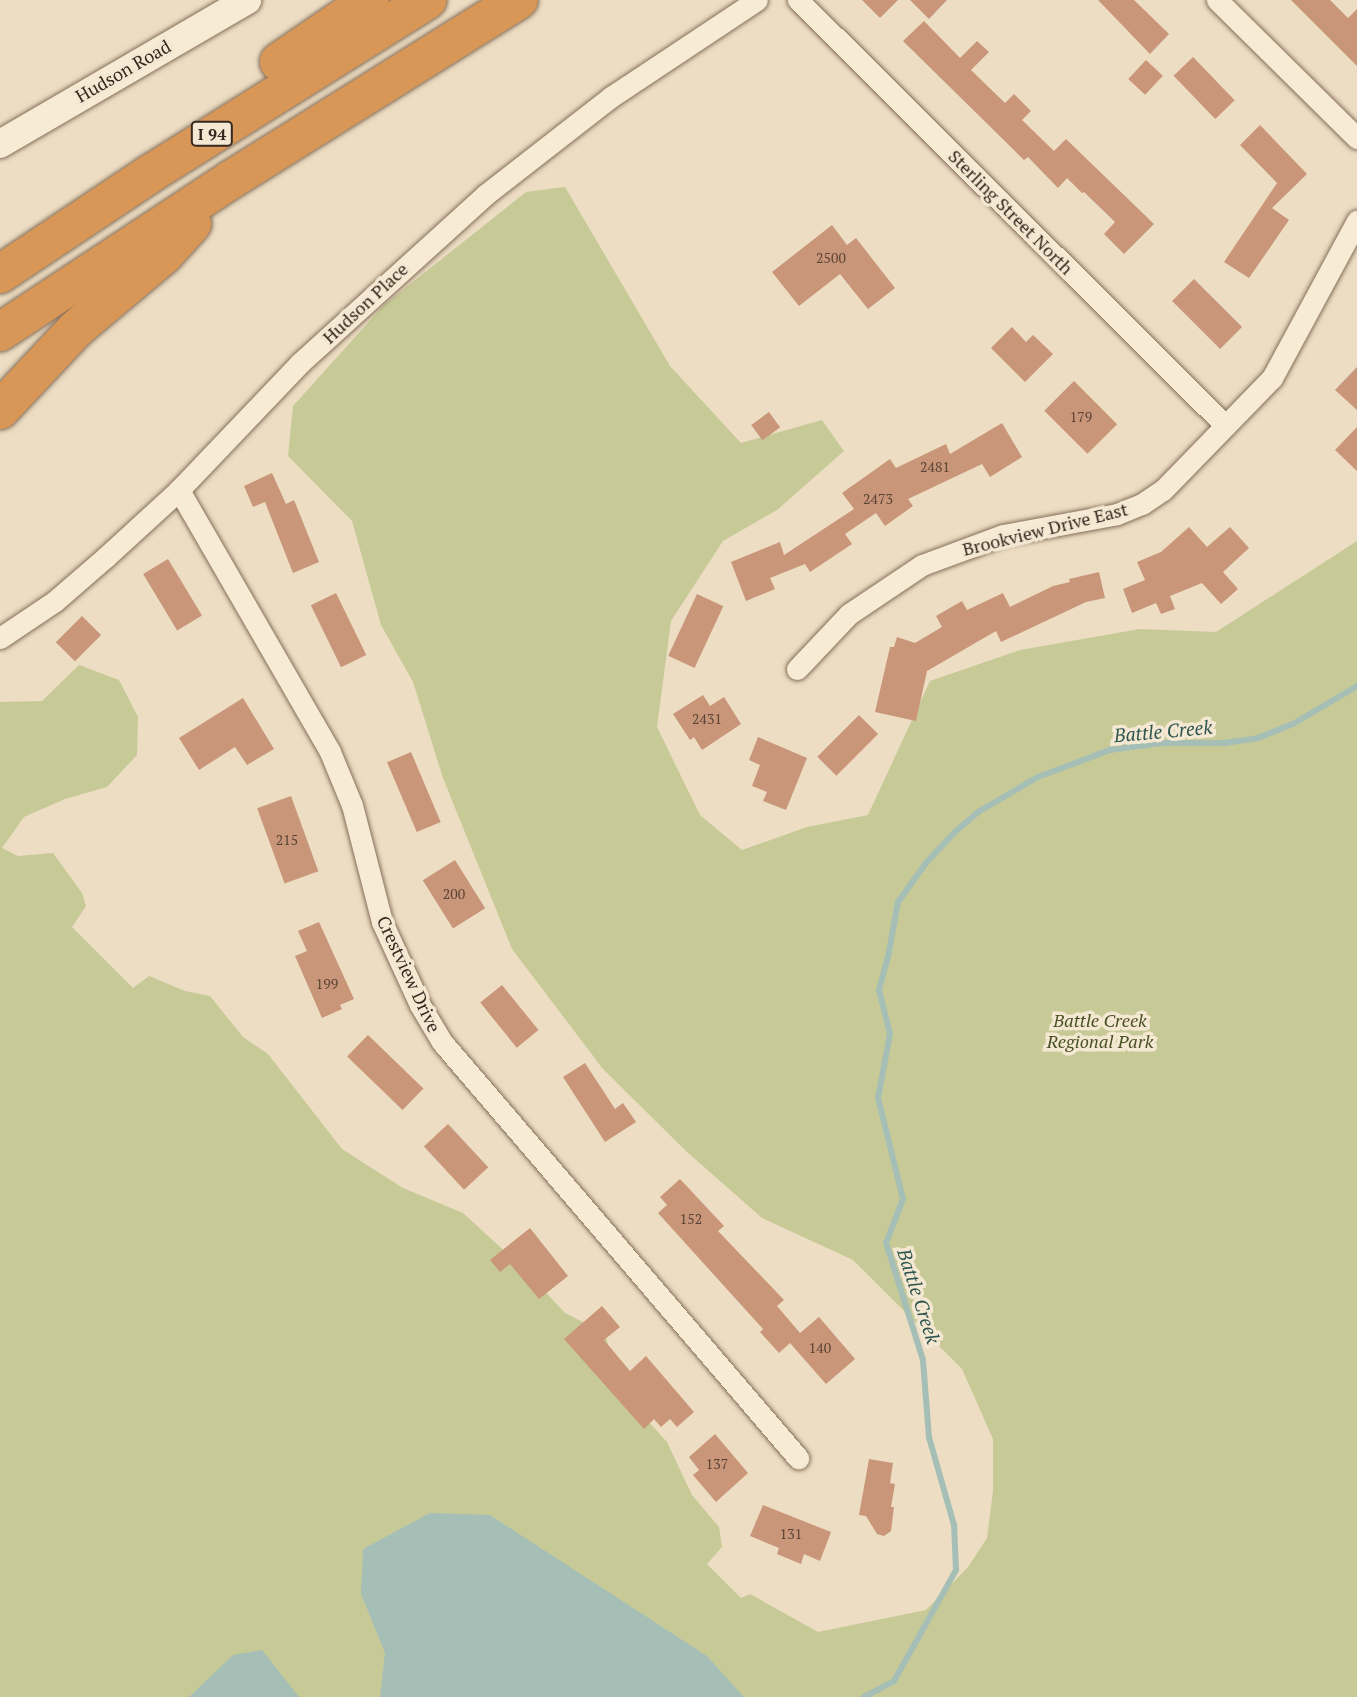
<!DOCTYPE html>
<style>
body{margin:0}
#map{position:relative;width:1357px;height:1697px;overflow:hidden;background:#ecddc3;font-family:"PT Serif",serif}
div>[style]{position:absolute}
.green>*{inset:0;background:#c7ca97}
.water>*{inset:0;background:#a5bfb6}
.stream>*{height:6px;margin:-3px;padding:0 3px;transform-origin:3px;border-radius:3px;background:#a5bfb6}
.building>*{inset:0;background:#c9967a;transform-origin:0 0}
.roads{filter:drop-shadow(0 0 2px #866f5a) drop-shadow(0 0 2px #866f5a)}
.minor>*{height:21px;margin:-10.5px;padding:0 10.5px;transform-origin:10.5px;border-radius:10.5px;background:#f7ebd6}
.tertiary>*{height:28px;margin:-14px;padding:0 14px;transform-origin:14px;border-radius:14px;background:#f7ebd6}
.motorway>*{height:38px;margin:-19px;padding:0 19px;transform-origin:19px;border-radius:19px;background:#d89757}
span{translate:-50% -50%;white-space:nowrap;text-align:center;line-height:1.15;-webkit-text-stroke:7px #f4e8d2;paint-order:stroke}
.number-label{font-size:14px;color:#5b4435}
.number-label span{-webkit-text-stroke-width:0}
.shield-label span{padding:2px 5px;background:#f4e8d2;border:2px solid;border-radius:5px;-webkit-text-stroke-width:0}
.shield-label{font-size:16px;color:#36281e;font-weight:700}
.street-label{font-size:18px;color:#36281e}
.park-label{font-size:18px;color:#495225;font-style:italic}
.water-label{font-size:19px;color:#2e5550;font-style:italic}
</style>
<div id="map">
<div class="green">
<div style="clip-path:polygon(565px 187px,670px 366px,741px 443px,822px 420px,844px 451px,777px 510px,723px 541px,671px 621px,657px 727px,700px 815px,742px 850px,807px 827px,868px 815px,930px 681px,1020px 650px,1140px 629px,1216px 632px,1357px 541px,1357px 1697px,0 1697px,0 702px,42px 701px,79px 665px,119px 680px,138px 717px,137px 755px,107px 787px,65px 799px,24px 817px,2px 848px,18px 856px,53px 853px,82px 893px,86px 906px,72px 927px,133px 988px,149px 976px,185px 991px,210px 996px,243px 1037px,268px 1054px,342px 1149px,403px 1188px,463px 1213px,520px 1265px,565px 1313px,605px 1333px,620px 1391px,667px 1442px,692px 1495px,719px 1527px,722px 1547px,707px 1564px,741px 1598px,750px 1594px,818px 1632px,926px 1610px,968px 1567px,987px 1538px,993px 1491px,993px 1439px,962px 1369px,853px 1260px,762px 1218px,686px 1151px,603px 1069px,512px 949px,443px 778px,413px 682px,381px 625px,352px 521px,288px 456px,293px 406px,384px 305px,526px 192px)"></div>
</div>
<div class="water">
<div style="clip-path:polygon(430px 1513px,490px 1515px,707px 1656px,744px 1697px,380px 1697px,385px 1653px,361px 1594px,363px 1549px)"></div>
<div style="clip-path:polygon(262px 1650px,299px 1697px,189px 1697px,233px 1655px)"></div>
</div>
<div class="stream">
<div style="left:864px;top:1697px;width:34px;rotate:-28deg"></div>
<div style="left:894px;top:1681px;width:127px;rotate:-60.8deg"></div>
<div style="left:956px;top:1570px;width:45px;rotate:-92.5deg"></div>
<div style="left:954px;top:1525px;width:91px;rotate:-105.9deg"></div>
<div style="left:929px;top:1437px;width:77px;rotate:-94.5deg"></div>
<div style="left:923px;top:1360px;width:123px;rotate:-107.5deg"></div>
<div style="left:886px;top:1243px;width:47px;rotate:-68.9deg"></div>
<div style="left:903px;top:1199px;width:104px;rotate:-103.9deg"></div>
<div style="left:878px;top:1098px;width:65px;rotate:-79.4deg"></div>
<div style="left:890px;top:1034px;width:45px;rotate:-104deg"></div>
<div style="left:879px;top:990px;width:34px;rotate:-75deg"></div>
<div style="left:888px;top:957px;width:56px;rotate:-79.7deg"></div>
<div style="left:898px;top:902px;width:48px;rotate:-54.3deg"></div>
<div style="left:926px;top:863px;width:41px;rotate:-47deg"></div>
<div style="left:954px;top:833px;width:32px;rotate:-41deg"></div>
<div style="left:978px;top:812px;width:69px;rotate:-30.3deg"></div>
<div style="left:1038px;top:777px;width:77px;rotate:-20.6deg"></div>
<div style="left:1110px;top:750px;width:52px;rotate:-7.7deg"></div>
<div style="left:1162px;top:743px;width:62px"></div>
<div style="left:1224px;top:743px;width:34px;rotate:-8deg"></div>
<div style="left:1258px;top:738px;width:38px;rotate:-22deg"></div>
<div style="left:1293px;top:724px;width:74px;rotate:-30.7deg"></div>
</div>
<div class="building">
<div style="clip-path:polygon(862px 0,898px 0,880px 18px)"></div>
<div style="clip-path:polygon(910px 0,947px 0,929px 19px)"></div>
<div style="clip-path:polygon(1098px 0,1134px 0,1169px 34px,1150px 54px)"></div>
<div style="clip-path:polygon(1291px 0,1330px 0,1348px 18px,1357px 9px,1357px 66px)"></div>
<div style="clip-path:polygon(924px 21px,960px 58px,977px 41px,989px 52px,971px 70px,1005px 103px,1014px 94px,1031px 111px,1022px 120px,1054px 151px,1066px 139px,1154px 224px,1124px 254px,1104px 234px,1115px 222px,1084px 192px,1082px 193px,1067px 178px,1058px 188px,1028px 157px,1024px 160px,903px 41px)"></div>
<div style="left:1193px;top:57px;width:60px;height:27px;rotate:46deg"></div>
<div style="left:1146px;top:60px;width:23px;height:26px;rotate:43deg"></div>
<div style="clip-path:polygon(1260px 125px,1307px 174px,1272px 208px,1289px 220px,1249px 278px,1224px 262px,1277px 183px,1240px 145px)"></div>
<div style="clip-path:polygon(832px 225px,847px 245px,856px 238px,895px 288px,868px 309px,840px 274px,799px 306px,772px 272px)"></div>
<div style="left:1194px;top:279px;width:68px;height:31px;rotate:45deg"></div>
<div style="clip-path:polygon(1012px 327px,1026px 342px,1033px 335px,1053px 354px,1025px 382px,991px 348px)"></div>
<div style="clip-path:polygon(1357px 367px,1357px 410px,1335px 390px)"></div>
<div style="left:1074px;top:381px;width:61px;height:42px;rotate:45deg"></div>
<div style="left:769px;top:412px;width:19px;height:22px;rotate:54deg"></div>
<div style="clip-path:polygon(1002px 423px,1022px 457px,990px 477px,982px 464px,908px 499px,913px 506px,885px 526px,876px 513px,845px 534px,852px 544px,810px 572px,805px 564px,770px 578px,775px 589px,746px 601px,731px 562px,780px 542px,784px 555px,854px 509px,842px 493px,890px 459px,896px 468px,946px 444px,950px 454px)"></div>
<div style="clip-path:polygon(1357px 427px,1357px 471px,1335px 450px)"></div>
<div style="clip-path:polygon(272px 473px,286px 504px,294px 500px,319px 562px,293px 573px,265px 502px,253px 507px,244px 486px)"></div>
<div style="clip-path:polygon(1189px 527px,1207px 547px,1230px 527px,1249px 548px,1223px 572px,1238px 589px,1221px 604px,1202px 583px,1170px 596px,1175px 609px,1161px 614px,1156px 603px,1132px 613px,1123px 589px,1145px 580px,1137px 562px,1161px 552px)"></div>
<div style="left:168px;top:559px;width:66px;height:29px;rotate:59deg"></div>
<div style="clip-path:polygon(1099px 572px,1105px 598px,1086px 602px,1001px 642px,996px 631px,927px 671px,916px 721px,875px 712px,890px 647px,894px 647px,897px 637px,915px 643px,942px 627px,936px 616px,962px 601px,967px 610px,1003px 593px,1010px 607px,1053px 586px,1070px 582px,1069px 579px)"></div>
<div style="left:336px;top:593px;width:69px;height:28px;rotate:64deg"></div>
<div style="left:697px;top:594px;width:29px;height:68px;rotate:25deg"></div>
<div style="left:82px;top:616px;width:27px;height:37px;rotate:45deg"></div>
<div style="clip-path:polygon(703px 695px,710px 706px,724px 697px,741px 724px,702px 750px,694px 737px,690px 740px,673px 714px)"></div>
<div style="clip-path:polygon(243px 698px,274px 749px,247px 765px,235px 747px,199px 770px,179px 738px)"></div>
<div style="left:859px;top:715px;width:27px;height:59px;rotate:45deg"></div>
<div style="clip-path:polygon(758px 737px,807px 758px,786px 810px,763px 801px,767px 792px,752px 786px,760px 765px,749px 760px)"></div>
<div style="left:411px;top:752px;width:76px;height:26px;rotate:67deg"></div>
<div style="left:291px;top:796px;width:80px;height:36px;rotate:70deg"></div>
<div style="left:455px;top:860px;width:57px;height:38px;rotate:58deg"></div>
<div style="clip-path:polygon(319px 922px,354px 999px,340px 1005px,342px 1009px,322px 1018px,295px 956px,307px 951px,298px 931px)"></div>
<div style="left:502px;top:985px;width:58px;height:28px;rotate:51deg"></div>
<div style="left:368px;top:1035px;width:77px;height:30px;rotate:44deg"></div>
<div style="clip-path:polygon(585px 1063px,615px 1109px,623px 1103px,636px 1122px,605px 1142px,563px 1077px)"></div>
<div style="left:448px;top:1124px;width:59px;height:33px;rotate:47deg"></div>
<div style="clip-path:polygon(680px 1179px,724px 1226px,718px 1231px,784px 1300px,777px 1306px,800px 1333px,819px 1317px,855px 1359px,826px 1384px,790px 1343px,779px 1353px,760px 1332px,763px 1329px,658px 1213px,667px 1205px,660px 1197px)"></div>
<div style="clip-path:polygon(530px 1228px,568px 1276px,539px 1299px,510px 1264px,500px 1272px,490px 1260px)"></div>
<div style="clip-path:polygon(602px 1306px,620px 1327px,604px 1340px,630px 1371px,646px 1356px,694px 1412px,677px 1427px,670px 1419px,661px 1427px,654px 1419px,644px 1429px,564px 1339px)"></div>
<div style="clip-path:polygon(715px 1434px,748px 1473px,716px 1502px,693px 1475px,699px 1470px,689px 1457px)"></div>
<div style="clip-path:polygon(869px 1459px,893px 1463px,890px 1483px,895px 1484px,891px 1507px,894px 1507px,891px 1531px,884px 1536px,877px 1534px,866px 1516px,859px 1515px)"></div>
<div style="clip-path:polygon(763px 1505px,831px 1532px,820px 1561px,804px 1554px,801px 1564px,777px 1554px,779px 1548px,750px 1536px)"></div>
</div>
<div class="roads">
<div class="minor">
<div style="left:798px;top:0;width:601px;rotate:44.87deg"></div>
<div style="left:1217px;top:0;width:197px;rotate:44.6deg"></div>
<div style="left:179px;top:490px;width:302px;rotate:60deg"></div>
<div style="left:330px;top:752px;width:57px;rotate:67.5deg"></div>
<div style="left:352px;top:805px;width:121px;rotate:75.6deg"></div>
<div style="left:382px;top:922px;width:91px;rotate:65.4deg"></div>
<div style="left:420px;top:1005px;width:43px;rotate:59.3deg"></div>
<div style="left:442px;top:1042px;width:548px;rotate:49.44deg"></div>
<div style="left:0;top:638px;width:66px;rotate:-33.9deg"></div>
<div style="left:55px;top:601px;width:69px;rotate:-40.9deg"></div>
<div style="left:107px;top:556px;width:98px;rotate:-42.5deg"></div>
<div style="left:179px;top:490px;width:175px;rotate:-46.4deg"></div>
<div style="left:300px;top:363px;width:250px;rotate:-42.2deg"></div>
<div style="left:485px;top:195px;width:160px;rotate:-37.9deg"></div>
<div style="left:611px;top:97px;width:175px;rotate:-33.6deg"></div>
<div style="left:797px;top:669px;width:76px;rotate:-46.6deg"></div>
<div style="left:849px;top:614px;width:88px;rotate:-33.9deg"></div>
<div style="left:922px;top:565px;width:86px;rotate:-20.3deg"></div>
<div style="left:1003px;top:535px;width:116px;rotate:-10.4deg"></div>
<div style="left:1117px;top:514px;width:27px;rotate:-22deg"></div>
<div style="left:1142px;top:504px;width:25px;rotate:-34deg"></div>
<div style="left:1163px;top:490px;width:156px;rotate:-45.8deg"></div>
<div style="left:1272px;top:378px;width:179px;rotate:-61.6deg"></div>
</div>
<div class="tertiary">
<div style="left:0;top:144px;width:286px;rotate:-30.2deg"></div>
</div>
<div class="motorway">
<div style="left:279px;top:62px;width:110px;rotate:-34.3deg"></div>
<div style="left:0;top:274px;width:184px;rotate:-33.7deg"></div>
<div style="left:153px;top:172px;width:324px;rotate:-32.1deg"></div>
<div style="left:0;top:332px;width:278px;rotate:-33.4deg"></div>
<div style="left:232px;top:179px;width:338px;rotate:-32deg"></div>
<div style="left:0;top:410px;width:111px;rotate:-46.8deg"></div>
<div style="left:76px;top:329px;width:115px;rotate:-40.1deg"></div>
<div style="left:164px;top:255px;width:42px;rotate:-47.9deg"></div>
</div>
</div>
<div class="number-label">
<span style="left:831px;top:258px">2500</span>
<span style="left:1081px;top:417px">179</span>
<span style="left:935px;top:467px">2481</span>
<span style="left:878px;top:499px">2473</span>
<span style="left:707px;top:719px">2431</span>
<span style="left:287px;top:840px">215</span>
<span style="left:454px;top:894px">200</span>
<span style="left:327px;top:984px">199</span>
<span style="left:691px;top:1219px">152</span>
<span style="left:820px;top:1348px">140</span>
<span style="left:717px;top:1464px">137</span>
<span style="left:791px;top:1534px">131</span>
</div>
<div class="shield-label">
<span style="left:212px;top:134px">I 94</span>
</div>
<div class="street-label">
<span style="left:123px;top:71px;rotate:-30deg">Hudson Road</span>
<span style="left:1011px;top:212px;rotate:45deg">Sterling Street North</span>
<span style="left:365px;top:303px;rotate:-43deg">Hudson Place</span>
<span style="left:1045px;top:529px;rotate:-14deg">Brookview Drive East</span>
<span style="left:409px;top:974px;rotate:65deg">Crestview Drive</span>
</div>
<div class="park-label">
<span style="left:1100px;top:1031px">Battle Creek<br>Regional Park</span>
</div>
<div class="water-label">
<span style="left:1163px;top:731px;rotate:-5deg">Battle Creek</span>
<span style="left:919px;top:1296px;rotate:72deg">Battle Creek</span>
</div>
</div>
